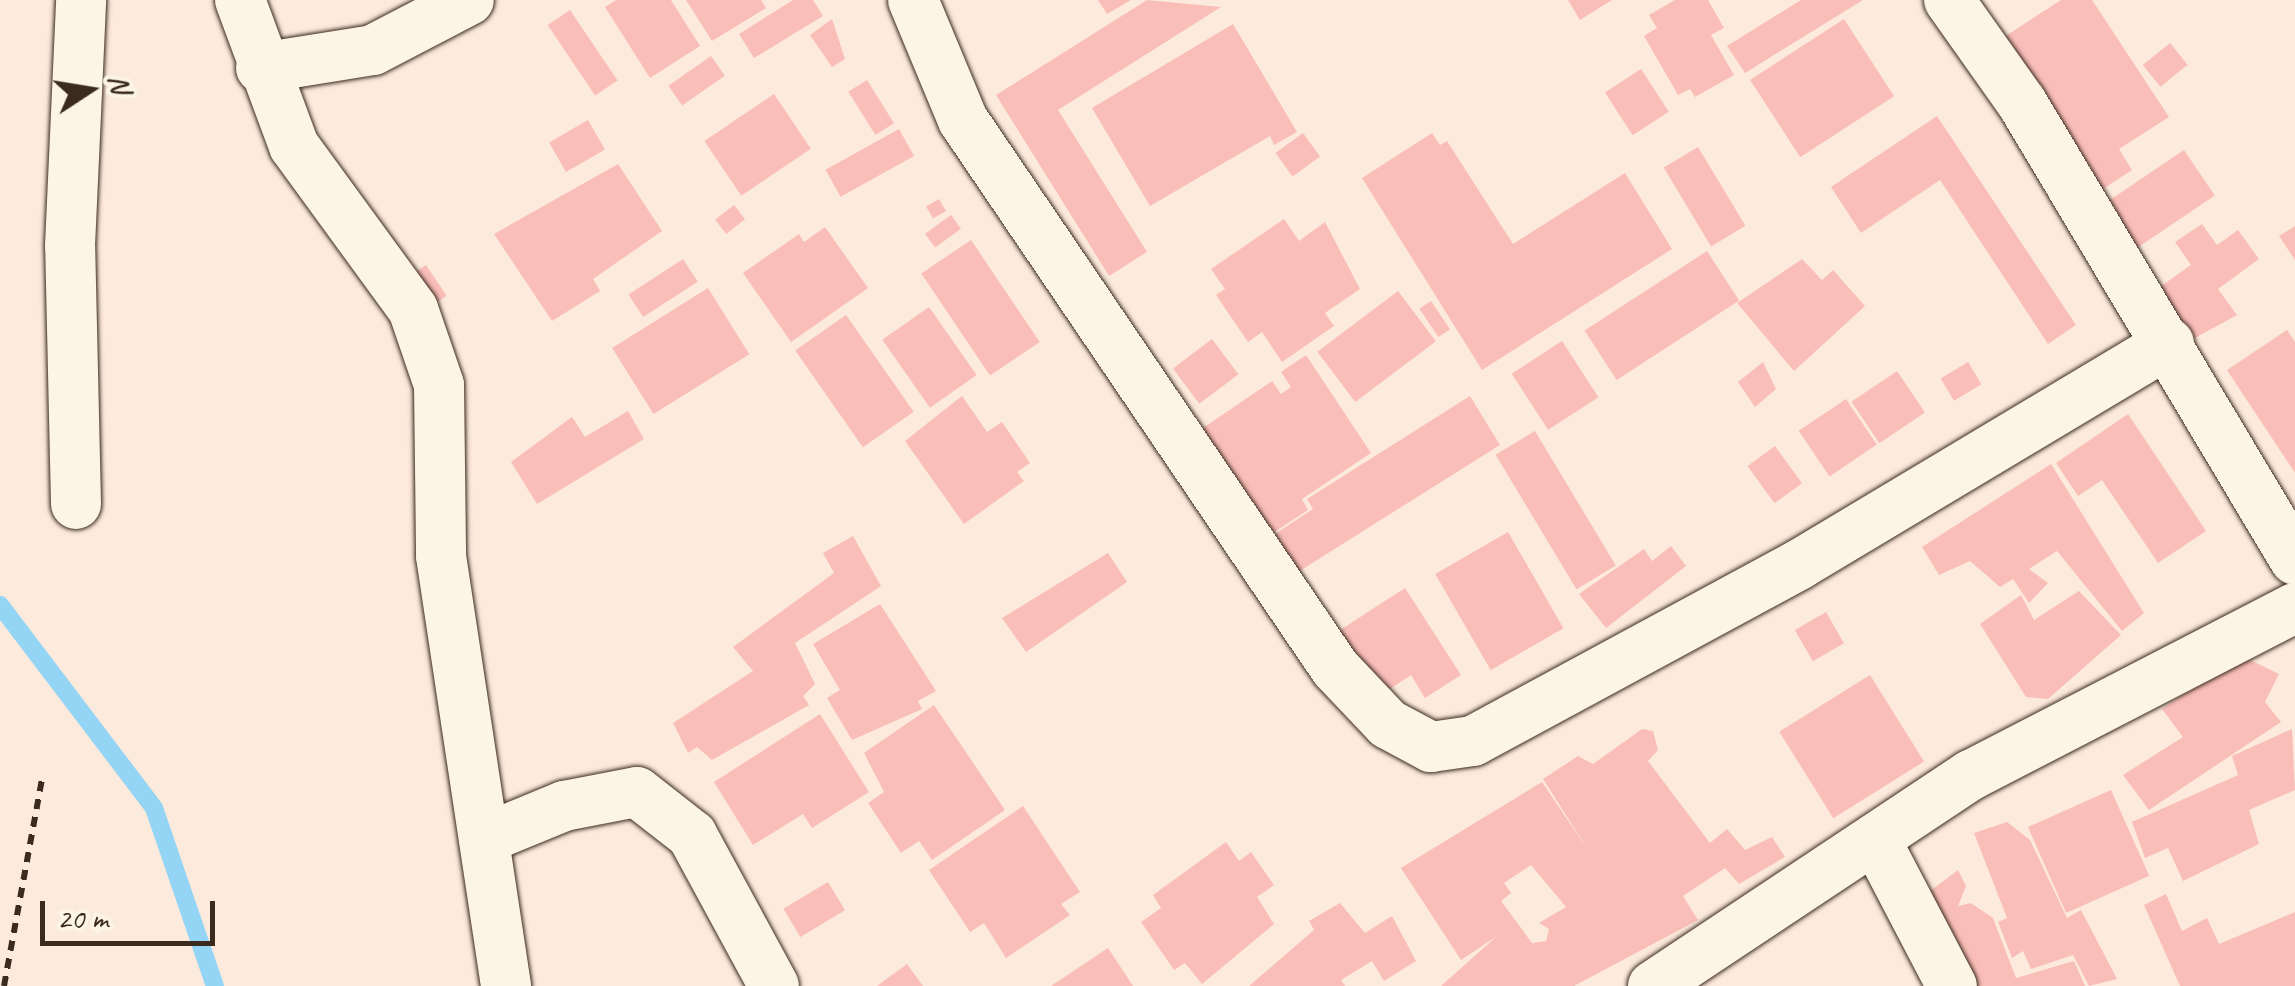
<!DOCTYPE html>
<style>
body{margin:0}
#map{position:relative;width:2295px;height:986px;overflow:hidden;background:#fceadc;font-family:Caveat,sans-serif}
div>[style]{position:absolute}
.stream>*{height:18px;margin:-9px;padding:0 9px;transform-origin:9px;border-radius:9px;background:#94d4f5}
.building>*{inset:0;background:#fabeb9;transform-origin:0 0}
.path>*{height:6px;margin-top:-3px;transform-origin:0;background:repeating-linear-gradient(90deg,#3b2a1e 0 10px,transparent 0 18px)}
.roads{filter:drop-shadow(0 0 2px #3b2a1e) drop-shadow(0 0 2px #3b2a1e)}
.minor>*{height:50px;margin:-25px;padding:0 25px;transform-origin:25px;border-radius:25px;background:#fcf5e5}
span{translate:-50% -50%;white-space:nowrap;text-align:center;line-height:1.15;-webkit-text-stroke:10px #fcf5e5;paint-order:stroke}
.north{position:absolute;left:40px;top:40px;width:100px;height:100px;-webkit-text-stroke:8px #fcf5e5;paint-order:stroke;rotate:78deg;font-size:28px;font-weight:700;line-height:40px;text-align:center;color:#3b2a1e}
.north::after{content:'';display:block;margin:auto;width:35px;height:45px;background:#3b2a1e;clip-path:polygon(50% 0,100% 100%,50% 72%,0 100%)}
.scale{position:absolute;left:40px;top:901px;width:175px;height:45px;box-sizing:border-box;border:5px solid #3b2a1e;border-top:0;padding-left:12px;font-size:30px;line-height:35px;white-space:nowrap;color:#3b2a1e;-webkit-text-stroke:8px #fcf5e5;paint-order:stroke}
</style>
<div id="map">
<div class="stream">
<div style="left:0;top:605px;width:255px;rotate:52.8deg"></div>
<div style="left:154px;top:808px;width:188px;rotate:71.1deg"></div>
</div>
<div class="building">
<div style="clip-path:polygon(616px 0,671px 0,700px 46px,650px 78px,605px 7px)"></div>
<div style="clip-path:polygon(686px 0,761px 0,766px 8px,712px 41px)"></div>
<div style="clip-path:polygon(793px 0,813px 0,823px 16px,754px 58px,739px 34px)"></div>
<div style="clip-path:polygon(1098px 0,1131px 0,1107px 14px)"></div>
<div style="clip-path:polygon(1147px 0,1221px 7px,1058px 110px,1147px 252px,1109px 276px,996px 95px)"></div>
<div style="clip-path:polygon(1568px 0,1612px 0,1580px 20px)"></div>
<div style="clip-path:polygon(1675px 0,1708px 0,1724px 28px,1711px 35px,1734px 75px,1695px 97px,1690px 89px,1678px 95px,1644px 36px,1657px 28px,1649px 15px)"></div>
<div style="clip-path:polygon(1801px 0,1863px 0,1745px 73px,1727px 46px)"></div>
<div style="clip-path:polygon(2061px 0,2092px 0,2169px 117px,2119px 149px,2132px 170px,2091px 197px,2001px 39px)"></div>
<div style="left:570px;top:10px;width:85px;height:27px;rotate:56deg"></div>
<div style="clip-path:polygon(832px 19px,845px 59px,832px 67px,810px 35px)"></div>
<div style="left:1844px;top:19px;width:92px;height:112px;rotate:57deg"></div>
<div style="clip-path:polygon(1233px 24px,1297px 132px,1274px 145px,1270px 136px,1150px 206px,1092px 108px)"></div>
<div style="left:2170px;top:43px;width:28px;height:35px;rotate:51deg"></div>
<div style="left:711px;top:56px;width:24px;height:52px;rotate:55deg"></div>
<div style="left:1641px;top:69px;width:51px;height:43px;rotate:57deg"></div>
<div style="left:867px;top:80px;width:51px;height:22px;rotate:58deg"></div>
<div style="left:774px;top:94px;width:66px;height:84px;rotate:56deg"></div>
<div style="clip-path:polygon(1937px 116px,2076px 325px,2048px 344px,1940px 180px,1861px 233px,1831px 187px)"></div>
<div style="left:588px;top:120px;width:34px;height:45px;rotate:60deg"></div>
<div style="left:899px;top:129px;width:31px;height:84px;rotate:61deg"></div>
<div style="left:1303px;top:133px;width:29px;height:34px;rotate:54deg"></div>
<div style="clip-path:polygon(1432px 133px,1440px 145px,1447px 141px,1513px 244px,1625px 173px,1672px 249px,1482px 370px,1362px 178px)"></div>
<div style="left:1698px;top:147px;width:92px;height:40px;rotate:59deg"></div>
<div style="left:2184px;top:150px;width:55px;height:101px;rotate:56deg"></div>
<div style="clip-path:polygon(618px 164px,662px 231px,593px 279px,600px 291px,552px 321px,494px 234px)"></div>
<div style="left:939px;top:199px;width:14px;height:15px;rotate:60deg"></div>
<div style="left:734px;top:205px;width:18px;height:24px;rotate:52deg"></div>
<div style="left:951px;top:215px;width:17px;height:32px;rotate:54deg"></div>
<div style="clip-path:polygon(1284px 219px,1299px 241px,1325px 222px,1360px 289px,1325px 313px,1334px 326px,1282px 362px,1262px 332px,1248px 342px,1216px 295px,1225px 289px,1211px 269px)"></div>
<div style="clip-path:polygon(2202px 224px,2217px 245px,2238px 230px,2259px 259px,2218px 289px,2237px 315px,2193px 339px,2157px 289px,2191px 265px,2175px 242px)"></div>
<div style="clip-path:polygon(2295px 226px,2295px 260px,2279px 236px)"></div>
<div style="clip-path:polygon(825px 227px,868px 288px,791px 342px,743px 273px,799px 234px,804px 242px)"></div>
<div style="left:971px;top:240px;width:123px;height:60px;rotate:56deg"></div>
<div style="left:1707px;top:251px;width:59px;height:146px;rotate:57deg"></div>
<div style="left:683px;top:259px;width:27px;height:65px;rotate:57deg"></div>
<div style="clip-path:polygon(1802px 259px,1822px 280px,1833px 270px,1865px 306px,1794px 371px,1737px 303px)"></div>
<div style="left:426px;top:265px;width:37px;height:27px;rotate:56deg"></div>
<div style="left:708px;top:288px;width:78px;height:113px;rotate:58deg"></div>
<div style="left:1398px;top:291px;width:63px;height:101px;rotate:53deg"></div>
<div style="left:1431px;top:301px;width:34px;height:14px;rotate:56deg"></div>
<div style="left:929px;top:307px;width:83px;height:57px;rotate:55deg"></div>
<div style="left:846px;top:315px;width:118px;height:62px;rotate:55deg"></div>
<div style="clip-path:polygon(2287px 330px,2295px 342px,2295px 473px,2227px 370px)"></div>
<div style="left:1212px;top:339px;width:44px;height:49px;rotate:53deg"></div>
<div style="left:1562px;top:341px;width:67px;height:60px;rotate:57deg"></div>
<div style="clip-path:polygon(1306px 355px,1371px 453px,1302px 499px,1308px 510px,1273px 533px,1203px 428px,1272px 381px,1281px 394px,1291px 387px,1281px 372px)"></div>
<div style="clip-path:polygon(1763px 362px,1776px 389px,1755px 407px,1738px 382px)"></div>
<div style="left:1968px;top:362px;width:26px;height:32px;rotate:59deg"></div>
<div style="left:1897px;top:371px;width:50px;height:55px;rotate:56deg"></div>
<div style="clip-path:polygon(962px 396px,987px 432px,1002px 422px,1030px 463px,1017px 472px,1024px 481px,964px 524px,905px 441px)"></div>
<div style="clip-path:polygon(1470px 396px,1500px 445px,1298px 572px,1275px 534px,1313px 509px,1307px 499px)"></div>
<div style="left:1846px;top:399px;width:55px;height:57px;rotate:56deg"></div>
<div style="clip-path:polygon(628px 411px,644px 439px,537px 504px,511px 462px,572px 417px,585px 437px)"></div>
<div style="clip-path:polygon(2128px 414px,2206px 531px,2158px 563px,2102px 480px,2078px 496px,2056px 463px)"></div>
<div style="left:1535px;top:431px;width:157px;height:46px;rotate:59deg"></div>
<div style="left:1775px;top:446px;width:46px;height:34px;rotate:54deg"></div>
<div style="clip-path:polygon(2051px 464px,2144px 613px,2122px 631px,2057px 551px,2029px 569px,2048px 583px,2029px 603px,2013px 579px,2000px 587px,1970px 561px,1939px 575px,1922px 547px)"></div>
<div style="left:1508px;top:532px;width:111px;height:84px;rotate:60deg"></div>
<div style="clip-path:polygon(853px 536px,881px 586px,795px 643px,815px 684px,803px 696px,809px 705px,712px 760px,697px 747px,688px 753px,673px 723px,753px 671px,733px 647px,834px 573px,823px 553px)"></div>
<div style="clip-path:polygon(1671px 546px,1686px 566px,1606px 628px,1579px 594px,1644px 549px,1652px 561px)"></div>
<div style="clip-path:polygon(1108px 553px,1127px 582px,1026px 652px,1002px 618px)"></div>
<div style="clip-path:polygon(1405px 588px,1461px 675px,1425px 698px,1411px 675px,1378px 697px,1337px 632px)"></div>
<div style="clip-path:polygon(2079px 591px,2121px 635px,2048px 699px,2026px 697px,1980px 624px,2021px 595px,2034px 620px)"></div>
<div style="clip-path:polygon(880px 604px,936px 691px,918px 701px,922px 709px,852px 740px,827px 698px,840px 690px,813px 644px)"></div>
<div style="left:1826px;top:612px;width:36px;height:36px;rotate:60deg"></div>
<div style="clip-path:polygon(2242px 656px,2279px 674px,2265px 702px,2281px 722px,2149px 810px,2123px 775px,2183px 737px,2162px 709px)"></div>
<div style="left:1870px;top:675px;width:102px;height:107px;rotate:58deg"></div>
<div style="clip-path:polygon(934px 705px,1005px 810px,932px 860px,919px 841px,901px 853px,868px 803px,884px 792px,864px 753px)"></div>
<div style="clip-path:polygon(820px 714px,869px 792px,812px 828px,803px 814px,753px 845px,714px 782px)"></div>
<div style="clip-path:polygon(evenodd,1642px 729px,1653px 731px,1658px 750px,1648px 761px,1710px 843px,1727px 829px,1745px 850px,1772px 837px,1785px 857px,1739px 884px,1725px 868px,1683px 896px,1698px 920px,1574px 986px,1441px 986px,1497px 936px,1461px 960px,1401px 868px,1542px 782px,1588px 850px,1543px 779px,1578px 756px,1593px 764px,1642px 729px,1531px 865px,1566px 907px,1539px 923px,1549px 929px,1546px 941px,1532px 943px,1501px 901px,1511px 893px,1504px 883px,1531px 865px)"></div>
<div style="clip-path:polygon(2292px 729px,2295px 790px,2249px 810px,2259px 844px,2183px 881px,2168px 848px,2145px 858px,2132px 822px,2238px 775px,2232px 756px)"></div>
<div style="left:2111px;top:790px;width:94px;height:91px;rotate:66deg"></div>
<div style="clip-path:polygon(1023px 806px,1080px 892px,1061px 904px,1070px 915px,1006px 958px,984px 923px,970px 932px,929px 870px)"></div>
<div style="clip-path:polygon(2007px 822px,2030px 840px,2067px 918px,2081px 910px,2117px 979px,2089px 986px,2073px 955px,2031px 969px,2023px 951px,2012px 958px,1998px 922px,2007px 918px,1974px 833px)"></div>
<div style="clip-path:polygon(1226px 842px,1239px 861px,1251px 852px,1274px 885px,1257px 897px,1274px 924px,1202px 984px,1185px 963px,1174px 970px,1141px 922px,1161px 908px,1153px 895px)"></div>
<div style="clip-path:polygon(1958px 870px,1966px 886px,1958px 906px,1971px 903px,1993px 918px,2016px 978px,2074px 961px,2085px 986px,1975px 986px,1930px 891px)"></div>
<div style="left:828px;top:882px;width:33px;height:52px;rotate:59deg"></div>
<div style="clip-path:polygon(2166px 894px,2182px 931px,2207px 918px,2219px 944px,2295px 912px,2295px 986px,2180px 986px,2144px 905px)"></div>
<div style="clip-path:polygon(1340px 903px,1365px 933px,1392px 916px,1416px 961px,1384px 981px,1372px 961px,1341px 980px,1345px 986px,1249px 986px,1314px 930px,1309px 921px)"></div>
<div style="clip-path:polygon(1108px 948px,1133px 986px,1051px 986px)"></div>
<div style="clip-path:polygon(907px 964px,923px 986px,877px 986px)"></div>
</div>
<div class="path">
<div style="left:4px;top:986px;width:211px;rotate:-79.6deg"></div>
</div>
<div class="roads">
<div class="minor">
<div style="left:240px;top:0;width:156px;rotate:69.7deg"></div>
<div style="left:294px;top:146px;width:202px;rotate:53.9deg"></div>
<div style="left:413px;top:309px;width:80px;rotate:71.1deg"></div>
<div style="left:439px;top:385px;width:171px;rotate:89.3deg"></div>
<div style="left:441px;top:556px;width:435px;rotate:81.4deg"></div>
<div style="left:913px;top:0;width:130px;rotate:67.4deg"></div>
<div style="left:963px;top:120px;width:662px;rotate:55.83deg"></div>
<div style="left:1335px;top:668px;width:77px;rotate:46.6deg"></div>
<div style="left:1388px;top:724px;width:49px;rotate:28.1deg"></div>
<div style="left:1431px;top:747px;width:42px;rotate:-8.1deg"></div>
<div style="left:1473px;top:741px;width:372px;rotate:-28.4deg"></div>
<div style="left:1800px;top:564px;width:430px;rotate:-30.9deg"></div>
<div style="left:1949px;top:0;width:126px;rotate:54.7deg"></div>
<div style="left:2022px;top:103px;width:532px;rotate:59.15deg"></div>
<div style="left:261px;top:68px;width:113px;rotate:-9.1deg"></div>
<div style="left:373px;top:50px;width:108px;rotate:-27.5deg"></div>
<div style="left:76px;top:504px;width:258px;rotate:-91.3deg"></div>
<div style="left:70px;top:246px;width:246px;rotate:-87.4deg"></div>
<div style="left:484px;top:839px;width:87px;rotate:-22.4deg"></div>
<div style="left:564px;top:806px;width:74px;rotate:-10.9deg"></div>
<div style="left:637px;top:792px;width:70px;rotate:38deg"></div>
<div style="left:692px;top:835px;width:172px;rotate:61.5deg"></div>
<div style="left:1875px;top:839px;width:166px;rotate:62.4deg"></div>
<div style="left:1653px;top:986px;width:382px;rotate:-33.6deg"></div>
<div style="left:1971px;top:775px;width:365px;rotate:-27.3deg"></div>
</div>
</div>
<div class="north">N</div>
<div class="scale">20 m</div>
</div>
